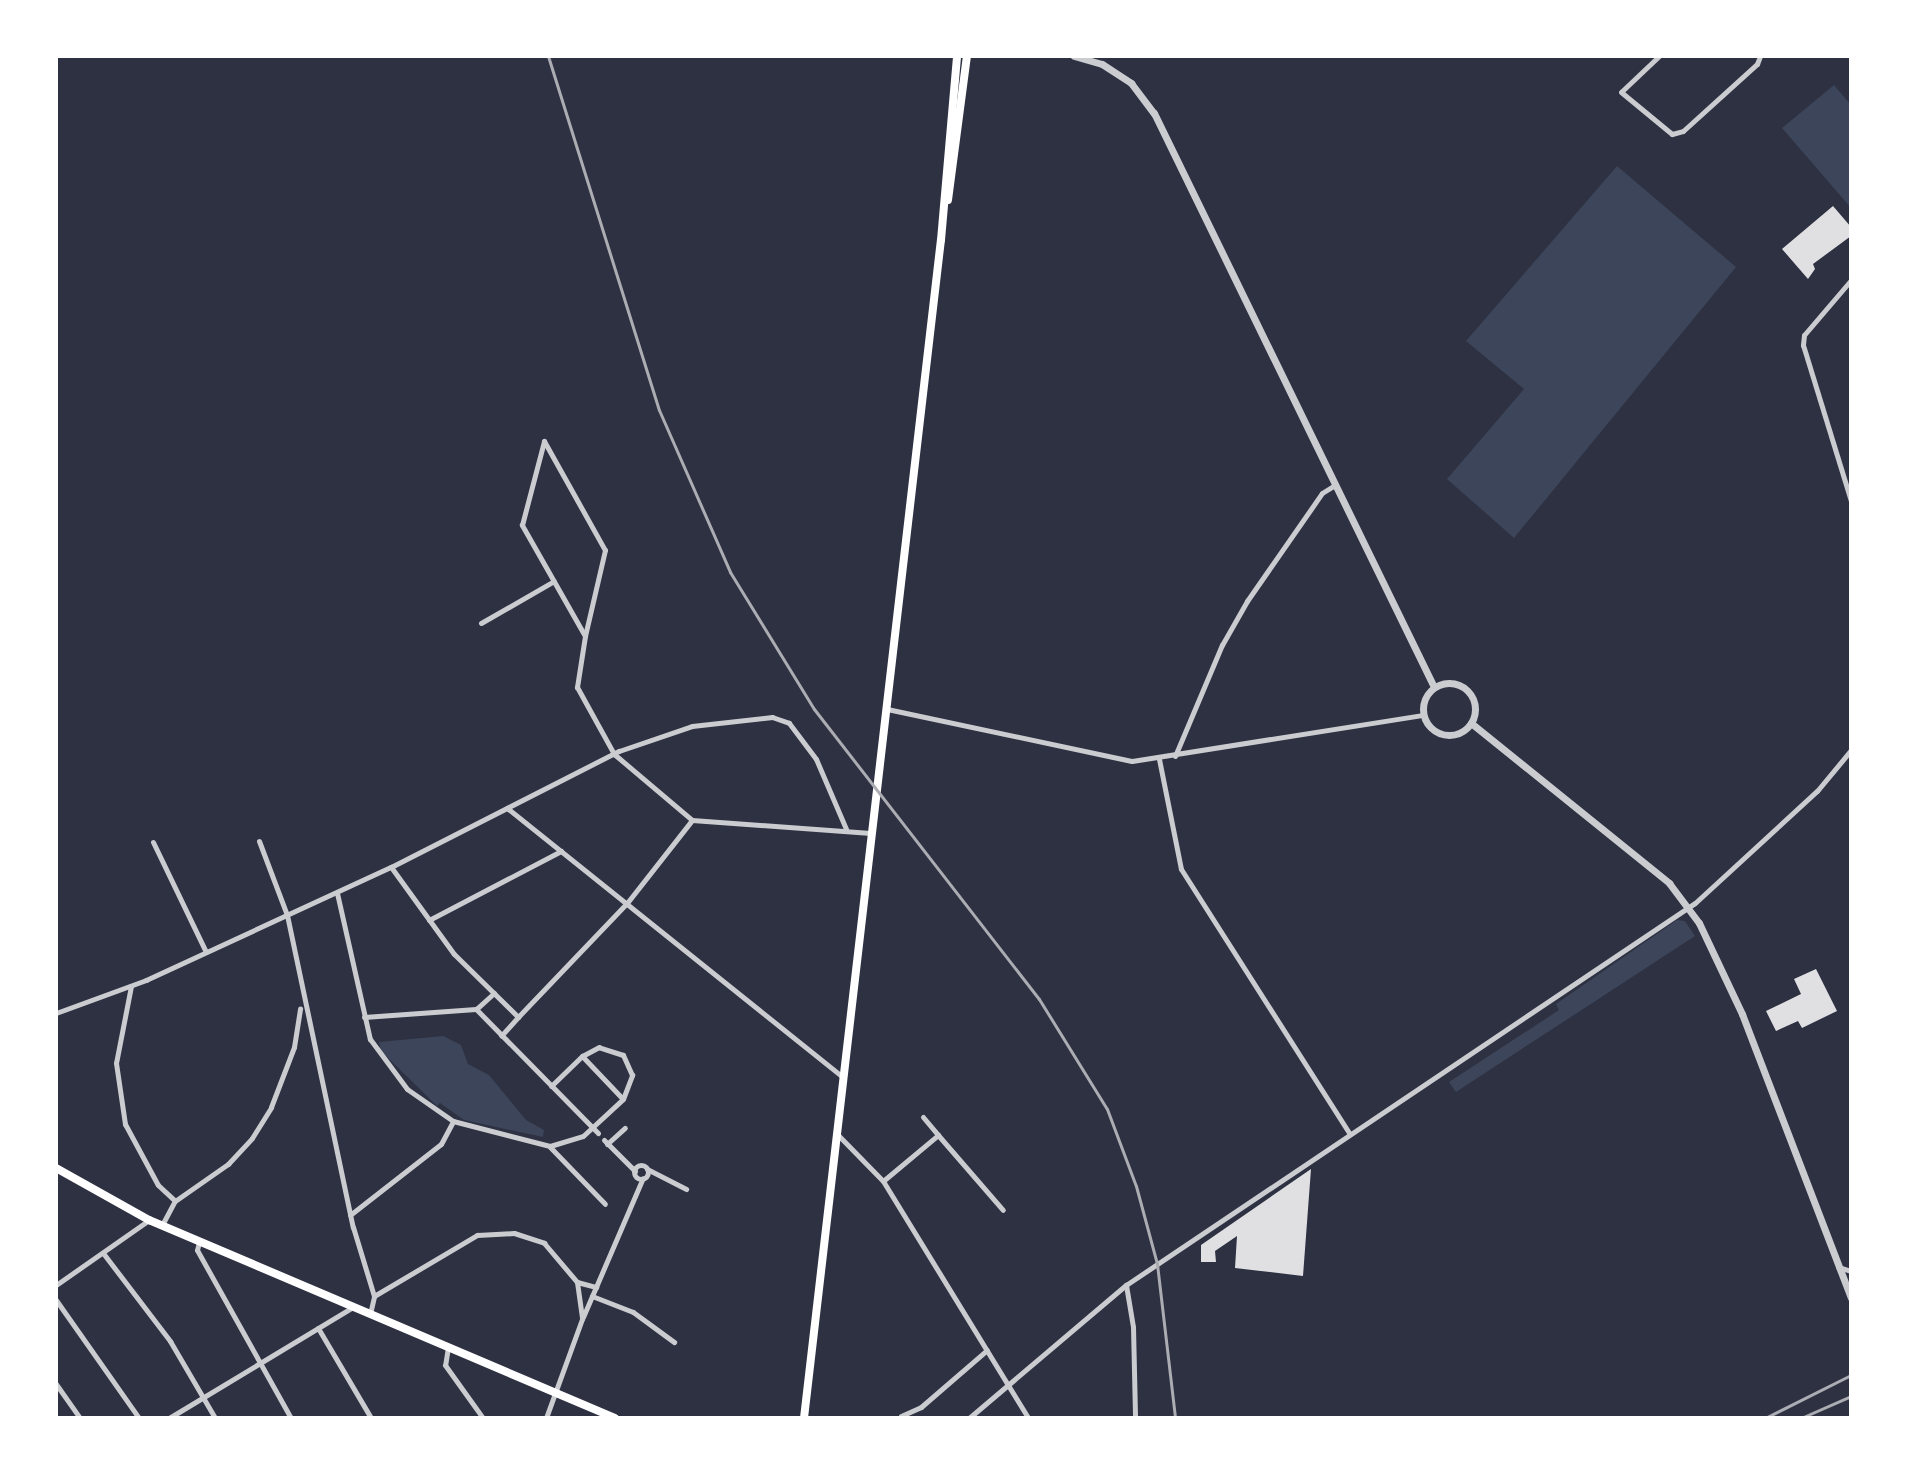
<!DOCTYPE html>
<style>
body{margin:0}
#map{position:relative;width:1907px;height:1474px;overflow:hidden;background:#2d3142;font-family:Raleway,sans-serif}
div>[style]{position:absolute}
.green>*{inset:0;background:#3c4559}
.building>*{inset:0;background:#e0e0e3}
.minor>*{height:5px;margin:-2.5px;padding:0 2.5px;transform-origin:2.5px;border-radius:2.5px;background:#caccd0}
.minor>.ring{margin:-2.5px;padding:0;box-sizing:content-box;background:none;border:5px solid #caccd0;border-radius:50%}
.tertiary>*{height:7px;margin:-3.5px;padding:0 3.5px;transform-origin:3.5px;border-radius:3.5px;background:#caccd0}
.tertiary>.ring{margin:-3.5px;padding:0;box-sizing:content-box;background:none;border:7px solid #caccd0;border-radius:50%}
.secondary>*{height:8px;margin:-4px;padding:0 4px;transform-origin:4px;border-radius:4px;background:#fff}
.rail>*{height:3px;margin:-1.5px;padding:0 1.5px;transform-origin:1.5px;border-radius:1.5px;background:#abadb3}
span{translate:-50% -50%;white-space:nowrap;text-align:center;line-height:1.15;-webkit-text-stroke:8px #fff;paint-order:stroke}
.frame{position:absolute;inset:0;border:58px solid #fff;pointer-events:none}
</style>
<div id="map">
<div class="green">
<div style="clip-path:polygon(1834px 85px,1851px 105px,1851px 208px,1782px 128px)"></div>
<div style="clip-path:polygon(1617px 166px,1736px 267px,1514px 538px,1447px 479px,1524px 389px,1466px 341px)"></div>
<div style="clip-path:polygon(1677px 920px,1685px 921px,1695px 936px,1456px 1092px,1449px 1082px,1559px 1010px,1556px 1004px)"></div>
<div style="clip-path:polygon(443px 1036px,461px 1045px,468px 1064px,489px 1075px,526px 1120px,544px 1130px,543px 1137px,464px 1120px,440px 1103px,437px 1106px,381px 1051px,379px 1042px)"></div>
</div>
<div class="building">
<div style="clip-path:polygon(1833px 206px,1851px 227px,1851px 236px,1813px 264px,1815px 269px,1808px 279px,1782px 249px)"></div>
<div style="clip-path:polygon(1816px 969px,1837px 1011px,1802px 1028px,1798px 1021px,1776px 1031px,1766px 1011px,1801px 994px,1794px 979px)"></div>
<div style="clip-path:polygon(1311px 1169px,1303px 1276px,1235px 1268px,1237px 1236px,1215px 1251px,1216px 1262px,1201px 1262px,1201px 1245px)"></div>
</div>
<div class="minor">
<div style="left:1659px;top:56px;width:52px;rotate:136.5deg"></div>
<div style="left:1621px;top:92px;width:66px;rotate:39.5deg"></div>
<div style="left:1672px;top:134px;width:11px;rotate:-15deg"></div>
<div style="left:1683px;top:131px;width:100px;rotate:-42.2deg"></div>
<div style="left:1757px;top:64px;width:9px;rotate:-69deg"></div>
<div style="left:1851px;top:280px;width:72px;rotate:130.5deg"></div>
<div style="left:1804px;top:335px;width:10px;rotate:96deg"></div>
<div style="left:1803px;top:345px;width:163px;rotate:72.9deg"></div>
<div style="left:544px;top:441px;width:125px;rotate:60.8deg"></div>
<div style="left:605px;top:550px;width:88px;rotate:103.1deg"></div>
<div style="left:585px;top:636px;width:128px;rotate:-119.6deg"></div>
<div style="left:522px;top:525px;width:87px;rotate:-75.3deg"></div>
<div style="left:481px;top:623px;width:84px;rotate:-29.9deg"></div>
<div style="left:585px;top:636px;width:52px;rotate:98.9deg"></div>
<div style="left:577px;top:687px;width:77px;rotate:61.1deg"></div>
<div style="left:614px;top:754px;width:102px;rotate:40.2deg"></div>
<div style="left:692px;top:820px;width:179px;rotate:4.2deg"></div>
<div style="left:887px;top:709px;width:250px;rotate:12deg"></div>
<div style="left:1132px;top:761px;width:295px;rotate:-9deg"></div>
<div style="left:1175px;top:756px;width:121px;rotate:-67.1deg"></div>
<div style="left:1222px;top:645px;width:51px;rotate:-60.4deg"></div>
<div style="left:1247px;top:601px;width:131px;rotate:-55.2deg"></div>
<div style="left:1322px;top:493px;width:15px;rotate:-32deg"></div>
<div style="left:1159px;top:759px;width:112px;rotate:78.7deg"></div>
<div style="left:1181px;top:869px;width:313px;rotate:57.5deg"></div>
<div style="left:507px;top:808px;width:430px;rotate:38.7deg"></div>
<div style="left:259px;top:841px;width:79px;rotate:69.3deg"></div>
<div style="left:287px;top:915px;width:319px;rotate:78.1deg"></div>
<div style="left:353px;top:1227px;width:72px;rotate:73.1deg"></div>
<div style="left:153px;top:842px;width:122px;rotate:64.3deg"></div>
<div style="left:391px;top:867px;width:107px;rotate:54.1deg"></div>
<div style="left:454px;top:954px;width:90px;rotate:44.5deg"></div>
<div style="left:518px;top:1017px;width:25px;rotate:132deg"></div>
<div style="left:337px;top:893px;width:150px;rotate:77.3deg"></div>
<div style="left:370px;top:1039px;width:62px;rotate:53.5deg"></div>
<div style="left:407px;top:1089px;width:56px;rotate:34.8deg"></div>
<div style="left:453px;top:1121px;width:100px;rotate:14.5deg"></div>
<div style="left:550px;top:1146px;width:34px;rotate:-17deg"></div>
<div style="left:583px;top:1136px;width:54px;rotate:-42.8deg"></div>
<div style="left:623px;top:1099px;width:26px;rotate:-69deg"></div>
<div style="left:632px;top:1075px;width:22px;rotate:-114deg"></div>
<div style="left:623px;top:1055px;width:25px;rotate:-162deg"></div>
<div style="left:599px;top:1047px;width:19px;rotate:152deg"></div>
<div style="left:582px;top:1056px;width:43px;rotate:135.9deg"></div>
<div style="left:429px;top:920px;width:149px;rotate:-27.6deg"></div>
<div style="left:131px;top:986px;width:78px;rotate:101deg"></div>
<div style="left:116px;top:1063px;width:62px;rotate:81.6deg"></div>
<div style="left:125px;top:1124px;width:69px;rotate:61.6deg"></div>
<div style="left:158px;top:1185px;width:23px;rotate:43deg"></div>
<div style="left:494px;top:993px;width:24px;rotate:138deg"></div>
<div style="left:476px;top:1009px;width:174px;rotate:45.5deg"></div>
<div style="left:56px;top:1013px;width:96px;rotate:-20.1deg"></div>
<div style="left:146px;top:980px;width:270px;rotate:-24.8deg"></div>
<div style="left:391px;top:867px;width:256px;rotate:-27deg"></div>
<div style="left:619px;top:751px;width:77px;rotate:-18.9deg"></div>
<div style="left:692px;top:726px;width:81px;rotate:-6.4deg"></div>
<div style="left:772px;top:717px;width:18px;rotate:19deg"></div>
<div style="left:789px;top:723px;width:45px;rotate:53.1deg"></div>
<div style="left:816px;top:759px;width:76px;rotate:66.8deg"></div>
<div style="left:364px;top:1017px;width:112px;rotate:-4.1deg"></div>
<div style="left:518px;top:1017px;width:158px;rotate:-46.3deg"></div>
<div style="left:627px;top:903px;width:105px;rotate:-51.9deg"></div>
<div style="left:582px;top:1056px;width:59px;rotate:46.4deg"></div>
<div style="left:923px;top:1117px;width:23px;rotate:50deg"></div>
<div style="left:838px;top:1135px;width:64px;rotate:45.6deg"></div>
<div style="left:883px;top:1181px;width:278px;rotate:58.5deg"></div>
<div style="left:604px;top:1140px;width:44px;rotate:45deg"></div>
<div style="left:607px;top:1144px;width:24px;rotate:-42deg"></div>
<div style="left:550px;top:1147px;width:79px;rotate:46deg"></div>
<div class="ring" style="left:634px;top:1165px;width:9px;height:9px"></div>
<div style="left:647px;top:1169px;width:44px;rotate:27.1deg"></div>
<div style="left:883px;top:1181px;width:72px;rotate:-39.9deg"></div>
<div style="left:938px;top:1135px;width:99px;rotate:49.1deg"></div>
<div style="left:350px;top:1215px;width:115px;rotate:-38deg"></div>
<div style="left:441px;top:1144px;width:26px;rotate:-62deg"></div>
<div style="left:162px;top:1225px;width:27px;rotate:-62deg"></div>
<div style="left:175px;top:1201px;width:65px;rotate:-34.9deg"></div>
<div style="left:228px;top:1164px;width:35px;rotate:-47deg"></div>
<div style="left:252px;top:1138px;width:36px;rotate:-58deg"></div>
<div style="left:271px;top:1107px;width:64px;rotate:-69deg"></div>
<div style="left:294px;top:1047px;width:39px;rotate:-81deg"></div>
<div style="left:199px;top:1242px;width:8px;rotate:104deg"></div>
<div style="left:197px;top:1250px;width:193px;rotate:60.8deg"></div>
<div style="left:103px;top:1253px;width:111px;rotate:52.7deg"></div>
<div style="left:170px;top:1341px;width:89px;rotate:59.7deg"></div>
<div style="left:1838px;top:1267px;width:14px;rotate:17deg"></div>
<div style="left:577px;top:1282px;width:20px;rotate:15deg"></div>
<div style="left:56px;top:1285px;width:113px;rotate:-35deg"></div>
<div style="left:1126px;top:1285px;width:43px;rotate:80.5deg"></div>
<div style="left:1133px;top:1327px;width:91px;rotate:88.7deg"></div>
<div style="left:592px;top:1296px;width:44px;rotate:21.3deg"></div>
<div style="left:633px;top:1312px;width:51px;rotate:36.2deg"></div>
<div style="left:56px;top:1300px;width:144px;rotate:54.9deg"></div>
<div style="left:370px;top:1314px;width:18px;rotate:-77deg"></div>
<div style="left:374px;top:1296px;width:120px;rotate:-30.6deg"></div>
<div style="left:477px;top:1235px;width:37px;rotate:-3deg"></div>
<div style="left:514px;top:1233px;width:32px;rotate:18deg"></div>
<div style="left:544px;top:1243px;width:51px;rotate:49.8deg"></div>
<div style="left:577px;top:1282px;width:37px;rotate:82deg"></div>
<div style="left:582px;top:1319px;width:105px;rotate:110deg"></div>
<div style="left:583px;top:1317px;width:151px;rotate:-66.7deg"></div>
<div style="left:318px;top:1328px;width:104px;rotate:59.5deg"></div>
<div style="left:448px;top:1347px;width:18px;rotate:99deg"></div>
<div style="left:445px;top:1365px;width:65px;rotate:54.4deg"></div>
<div style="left:56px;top:1384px;width:42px;rotate:54.8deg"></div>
<div style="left:901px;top:1416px;width:22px;rotate:-24deg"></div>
<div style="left:921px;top:1407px;width:87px;rotate:-40.8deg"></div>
<div style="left:169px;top:1418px;width:215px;rotate:-31.1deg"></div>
<div style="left:969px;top:1418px;width:206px;rotate:-40.3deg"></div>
<div style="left:1126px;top:1285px;width:685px;rotate:-33.88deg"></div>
<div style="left:1695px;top:903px;width:166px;rotate:-42.6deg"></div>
<div style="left:1817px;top:791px;width:53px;rotate:-50.3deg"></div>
</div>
<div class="tertiary">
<div style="left:1074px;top:56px;width:29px;rotate:16deg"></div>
<div style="left:1102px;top:64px;width:35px;rotate:33deg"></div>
<div style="left:1131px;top:83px;width:38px;rotate:53deg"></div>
<div style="left:1154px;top:113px;width:639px;rotate:64deg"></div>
<div class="ring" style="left:1423px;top:683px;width:45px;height:45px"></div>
<div style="left:1471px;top:723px;width:255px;rotate:38.9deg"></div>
<div style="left:1669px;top:883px;width:50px;rotate:53.1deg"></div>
<div style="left:1699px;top:923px;width:101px;rotate:64.7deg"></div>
<div style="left:1742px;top:1014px;width:304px;rotate:69deg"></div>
</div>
<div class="secondary">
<div style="left:948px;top:200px;width:145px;rotate:-82.5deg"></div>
<div style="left:56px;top:1168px;width:107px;rotate:29.2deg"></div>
<div style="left:149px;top:1220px;width:506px;rotate:23.02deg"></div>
<div style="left:804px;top:1418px;width:1186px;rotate:-83.37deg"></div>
<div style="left:941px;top:240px;width:185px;rotate:-85deg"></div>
</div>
<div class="rail">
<div style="left:548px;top:56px;width:371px;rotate:72.6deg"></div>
<div style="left:659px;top:410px;width:177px;rotate:66.3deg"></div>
<div style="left:730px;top:572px;width:161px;rotate:58.5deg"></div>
<div style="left:814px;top:709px;width:367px;rotate:52.2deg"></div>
<div style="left:1039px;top:999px;width:129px;rotate:58.3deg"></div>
<div style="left:1107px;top:1109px;width:82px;rotate:69.4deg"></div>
<div style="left:1136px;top:1186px;width:81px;rotate:74.9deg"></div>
<div style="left:1157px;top:1264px;width:155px;rotate:83.3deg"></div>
<div style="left:1765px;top:1418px;width:96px;rotate:-26.6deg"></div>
<div style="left:1801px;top:1418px;width:55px;rotate:-23.7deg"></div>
</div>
<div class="frame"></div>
</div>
